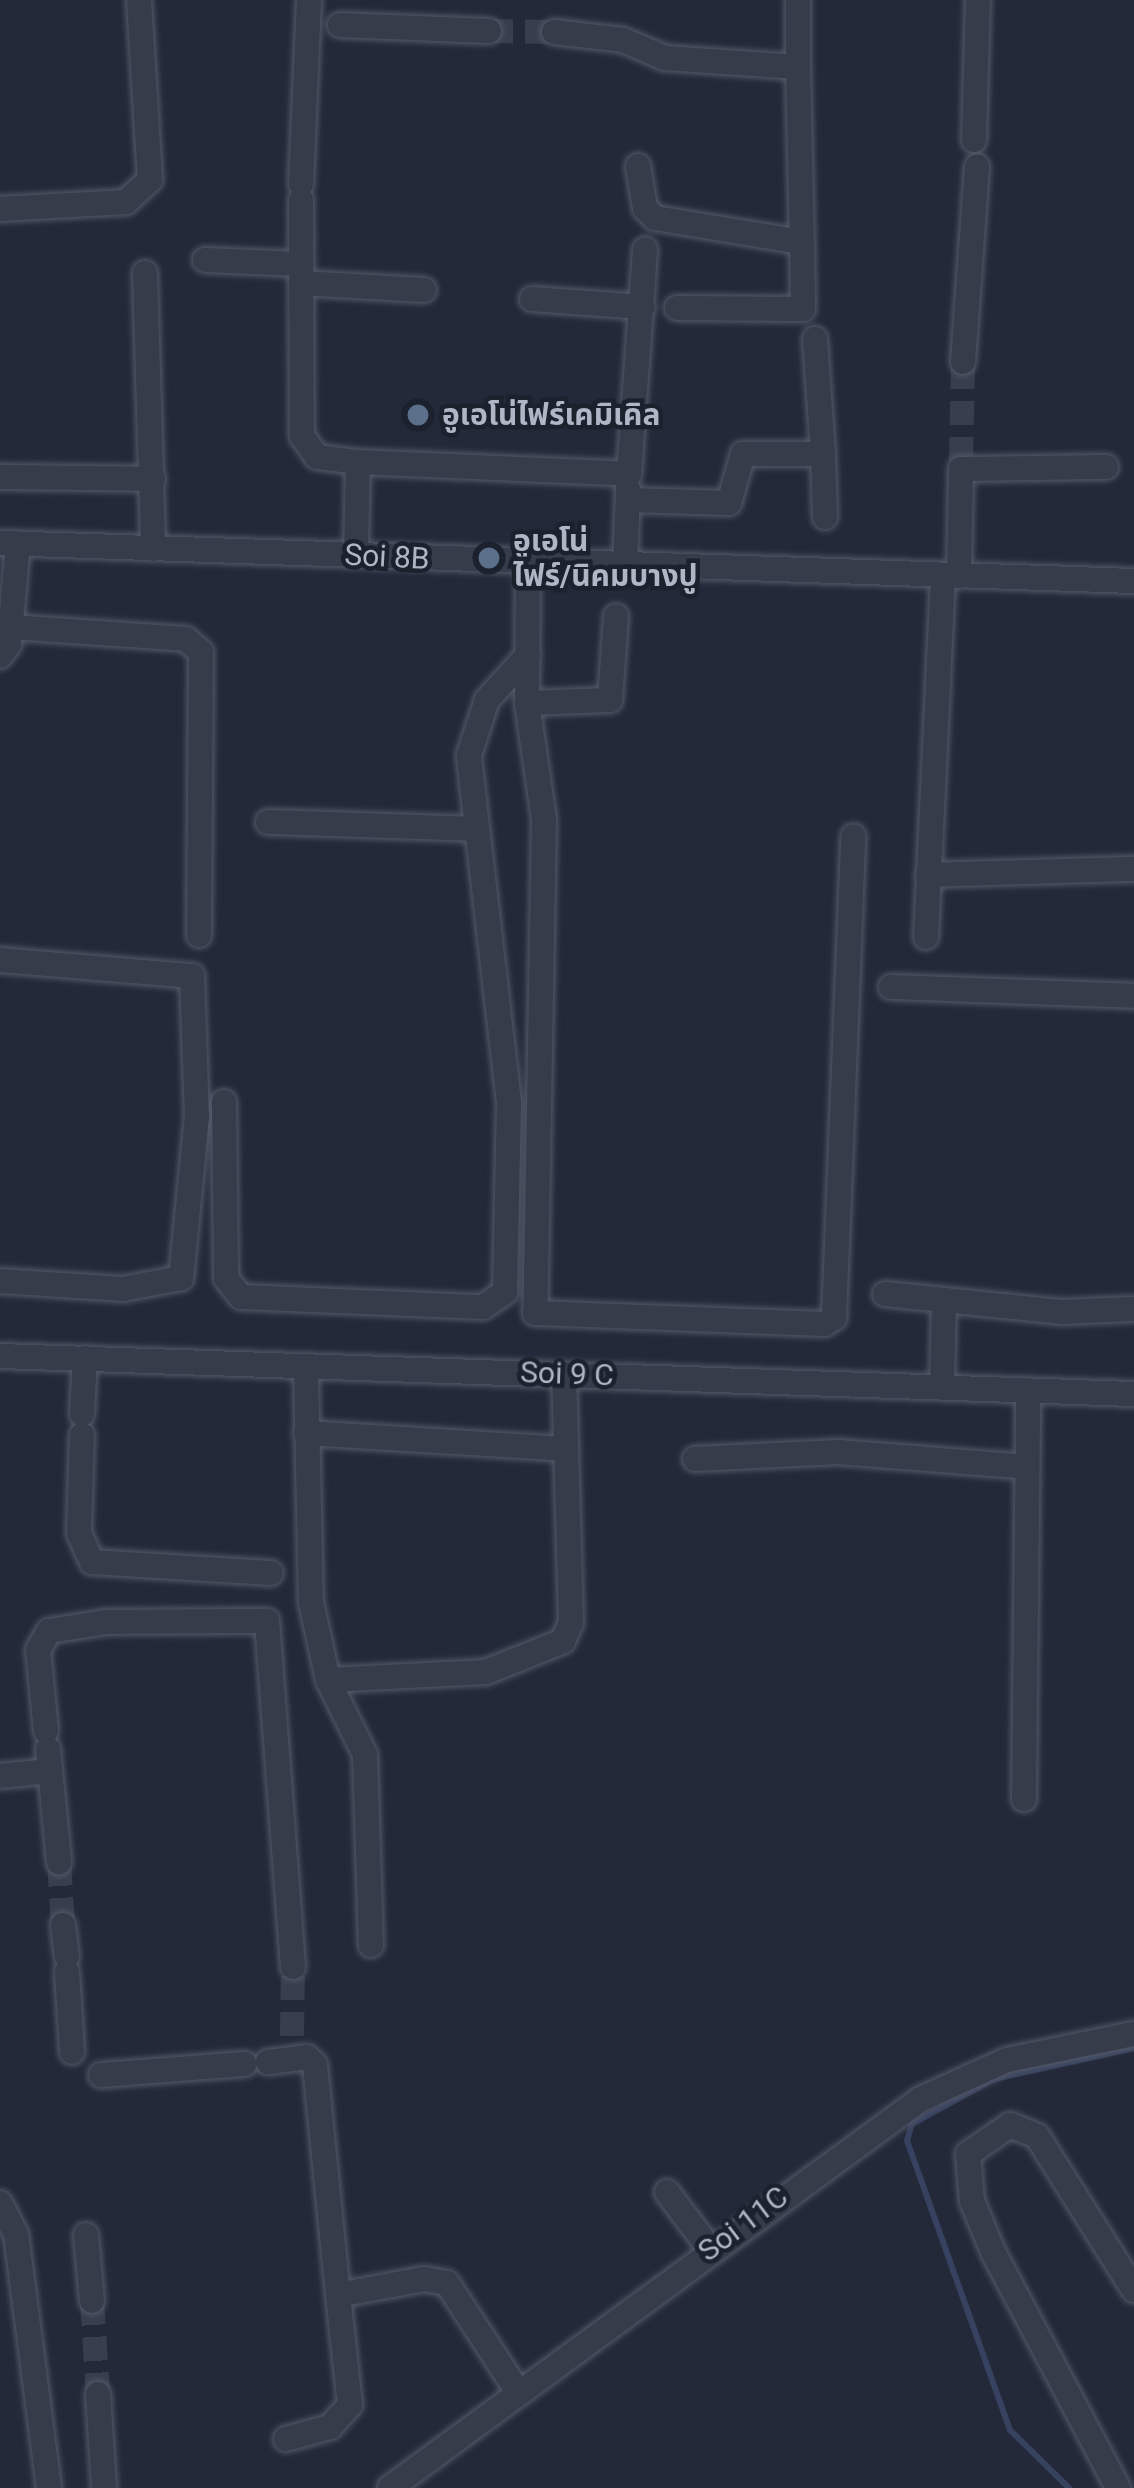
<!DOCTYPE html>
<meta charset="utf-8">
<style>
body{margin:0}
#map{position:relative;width:1134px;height:2488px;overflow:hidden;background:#232939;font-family:Roboto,"Noto Sans Thai",sans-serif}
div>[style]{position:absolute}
.stream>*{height:6px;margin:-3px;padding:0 3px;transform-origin:3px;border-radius:3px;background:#374260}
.minor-tunnel>*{height:24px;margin-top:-12px;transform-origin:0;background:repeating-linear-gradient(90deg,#383e4e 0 24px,transparent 0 36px)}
.roads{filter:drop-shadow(0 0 3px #545968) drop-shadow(0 0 3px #545968)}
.minor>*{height:24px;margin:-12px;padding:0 12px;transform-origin:12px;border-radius:12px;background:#363c4a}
.dots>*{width:33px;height:33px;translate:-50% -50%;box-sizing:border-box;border:6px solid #1c212e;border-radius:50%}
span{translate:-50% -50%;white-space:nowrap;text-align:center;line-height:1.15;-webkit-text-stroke:9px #1c212e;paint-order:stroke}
.poi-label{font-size:30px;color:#b1b6c6;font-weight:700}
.left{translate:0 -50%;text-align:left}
.street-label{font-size:30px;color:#b1b6c6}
</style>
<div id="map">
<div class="stream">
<div style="left:1069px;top:2488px;width:83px;rotate:-135.5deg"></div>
<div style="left:1010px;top:2430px;width:307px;rotate:-109.6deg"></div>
<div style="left:907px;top:2141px;width:18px;rotate:-74deg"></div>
<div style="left:912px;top:2124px;width:94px;rotate:-28.8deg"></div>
<div style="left:994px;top:2079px;width:143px;rotate:-12.5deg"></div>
</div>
<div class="minor-tunnel">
<div style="left:489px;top:31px;width:65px;rotate:0.9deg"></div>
<div style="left:961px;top:461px;width:99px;rotate:-88.8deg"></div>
<div style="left:59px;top:1862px;width:63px;rotate:86.4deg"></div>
<div style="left:292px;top:2036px;width:69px;rotate:-89.2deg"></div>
<div style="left:92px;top:2301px;width:93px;rotate:86.3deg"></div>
</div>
<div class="roads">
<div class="minor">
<div style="left:340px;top:25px;width:149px;rotate:2.3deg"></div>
<div style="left:554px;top:32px;width:69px;rotate:6.6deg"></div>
<div style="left:623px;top:40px;width:46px;rotate:23.2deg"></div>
<div style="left:665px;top:58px;width:133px;rotate:3.9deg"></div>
<div style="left:798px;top:67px;width:67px;rotate:-90deg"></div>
<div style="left:798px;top:67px;width:175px;rotate:88.7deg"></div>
<div style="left:974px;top:140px;width:140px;rotate:-88.4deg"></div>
<div style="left:638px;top:166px;width:43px;rotate:80.5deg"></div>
<div style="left:645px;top:208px;width:14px;rotate:45deg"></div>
<div style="left:655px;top:218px;width:149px;rotate:9.3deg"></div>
<div style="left:802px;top:242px;width:67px;rotate:89.1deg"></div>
<div style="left:803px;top:309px;width:126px;rotate:-179.5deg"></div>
<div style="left:301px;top:184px;width:184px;rotate:-87.5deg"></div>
<div style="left:301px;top:200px;width:236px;rotate:89.8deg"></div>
<div style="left:302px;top:436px;width:26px;rotate:54deg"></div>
<div style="left:317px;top:457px;width:41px;rotate:7deg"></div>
<div style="left:0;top:209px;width:126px;rotate:-3.2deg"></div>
<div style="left:126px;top:202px;width:33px;rotate:-43deg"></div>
<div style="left:150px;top:180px;width:180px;rotate:-93.5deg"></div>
<div style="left:205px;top:260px;width:96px;rotate:2.4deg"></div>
<div style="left:145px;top:273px;width:276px;rotate:88.3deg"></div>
<div style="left:301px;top:283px;width:123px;rotate:3.3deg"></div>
<div style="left:532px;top:299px;width:111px;rotate:4.1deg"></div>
<div style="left:815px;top:339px;width:115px;rotate:86deg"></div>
<div style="left:963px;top:362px;width:196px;rotate:-85.9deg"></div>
<div style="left:0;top:477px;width:153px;rotate:0.7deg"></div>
<div style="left:628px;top:500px;width:101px;rotate:1.7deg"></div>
<div style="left:729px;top:503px;width:51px;rotate:-74.1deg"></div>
<div style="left:743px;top:454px;width:80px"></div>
<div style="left:823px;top:454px;width:63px;rotate:88.2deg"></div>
<div style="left:0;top:543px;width:1135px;rotate:1.92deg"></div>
<div style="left:356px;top:555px;width:93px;rotate:-88.8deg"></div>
<div style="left:358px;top:462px;width:271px;rotate:2.5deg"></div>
<div style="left:629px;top:474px;width:225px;rotate:-85.9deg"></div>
<div style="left:528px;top:565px;width:138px;rotate:90.4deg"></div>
<div style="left:527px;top:703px;width:118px;rotate:81.7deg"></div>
<div style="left:544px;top:820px;width:493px;rotate:91deg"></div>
<div style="left:535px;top:1313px;width:289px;rotate:2.2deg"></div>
<div style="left:824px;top:1324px;width:12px;rotate:-31deg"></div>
<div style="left:834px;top:1318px;width:482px;rotate:-87.7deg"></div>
<div style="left:625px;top:567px;width:78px;rotate:-87.8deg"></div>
<div style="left:959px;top:576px;width:107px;rotate:-88.9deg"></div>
<div style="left:961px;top:469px;width:145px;rotate:-0.8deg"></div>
<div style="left:11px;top:627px;width:175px;rotate:3.9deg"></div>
<div style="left:186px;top:639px;width:20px;rotate:41deg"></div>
<div style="left:201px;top:652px;width:283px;rotate:90.4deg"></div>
<div style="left:0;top:656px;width:15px;rotate:-53deg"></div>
<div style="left:9px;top:644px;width:101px;rotate:-84.9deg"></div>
<div style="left:527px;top:703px;width:83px;rotate:-2.1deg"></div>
<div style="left:610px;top:700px;width:84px;rotate:-85.9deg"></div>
<div style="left:268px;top:822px;width:206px;rotate:1.9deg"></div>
<div style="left:928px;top:875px;width:206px;rotate:-1.7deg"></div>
<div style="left:926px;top:937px;width:362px;rotate:-87.3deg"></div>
<div style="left:0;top:960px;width:193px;rotate:4.8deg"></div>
<div style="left:192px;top:976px;width:140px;rotate:88deg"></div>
<div style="left:197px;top:1116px;width:163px;rotate:95.6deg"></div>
<div style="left:181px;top:1278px;width:59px;rotate:169.3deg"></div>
<div style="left:123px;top:1289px;width:123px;rotate:-176.3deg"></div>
<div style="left:891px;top:987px;width:243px;rotate:2.1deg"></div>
<div style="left:224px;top:1102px;width:176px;rotate:89.3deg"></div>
<div style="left:226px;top:1278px;width:24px;rotate:52deg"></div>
<div style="left:241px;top:1297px;width:242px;rotate:2.4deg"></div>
<div style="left:483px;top:1307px;width:27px;rotate:-34deg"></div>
<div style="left:505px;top:1292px;width:189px;rotate:-88.8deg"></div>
<div style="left:509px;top:1103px;width:350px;rotate:-96.6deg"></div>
<div style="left:469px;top:755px;width:58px;rotate:-71.9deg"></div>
<div style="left:487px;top:700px;width:61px;rotate:-47.7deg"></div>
<div style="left:885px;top:1294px;width:177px;rotate:5.8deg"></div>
<div style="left:1061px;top:1312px;width:73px;rotate:-2.4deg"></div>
<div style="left:0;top:1356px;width:1135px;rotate:1.92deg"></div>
<div style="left:306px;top:1367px;width:235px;rotate:88.8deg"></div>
<div style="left:311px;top:1602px;width:80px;rotate:77.7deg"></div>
<div style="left:328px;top:1680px;width:84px;rotate:63.7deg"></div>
<div style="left:365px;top:1755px;width:190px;rotate:88.2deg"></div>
<div style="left:942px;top:1387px;width:87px;rotate:-88.7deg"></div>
<div style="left:82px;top:1414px;width:56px;rotate:-86.9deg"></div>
<div style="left:306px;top:1433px;width:260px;rotate:3.5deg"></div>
<div style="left:82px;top:1435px;width:98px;rotate:91.8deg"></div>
<div style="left:79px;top:1533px;width:32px;rotate:66deg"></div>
<div style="left:92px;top:1562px;width:179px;rotate:3.5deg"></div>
<div style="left:695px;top:1459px;width:143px;rotate:-2.8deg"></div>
<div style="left:838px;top:1452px;width:190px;rotate:4.5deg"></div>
<div style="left:328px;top:1680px;width:158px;rotate:-2.9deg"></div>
<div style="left:486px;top:1672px;width:83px;rotate:-21.9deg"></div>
<div style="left:563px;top:1641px;width:21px;rotate:-67deg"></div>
<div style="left:571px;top:1622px;width:248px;rotate:-91.6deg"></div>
<div style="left:46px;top:1731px;width:81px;rotate:-95.6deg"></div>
<div style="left:38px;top:1650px;width:22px;rotate:-60deg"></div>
<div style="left:49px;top:1631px;width:59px;rotate:-8.8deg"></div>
<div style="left:107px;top:1622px;width:160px;rotate:-0.4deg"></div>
<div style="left:267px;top:1621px;width:347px;rotate:85.7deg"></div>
<div style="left:48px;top:1749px;width:114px;rotate:84.4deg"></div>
<div style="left:0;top:1776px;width:50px;rotate:-5.7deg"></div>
<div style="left:1024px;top:1799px;width:409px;rotate:-89.4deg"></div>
<div style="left:63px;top:1925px;width:32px;rotate:83deg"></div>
<div style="left:67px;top:1972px;width:80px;rotate:86.4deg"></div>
<div style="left:268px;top:2062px;width:39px;rotate:-7deg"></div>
<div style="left:307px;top:2057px;width:11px;rotate:45deg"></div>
<div style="left:315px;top:2065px;width:231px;rotate:84.3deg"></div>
<div style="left:101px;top:2075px;width:144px;rotate:-4.4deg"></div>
<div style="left:667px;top:2192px;width:71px;rotate:53deg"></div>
<div style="left:0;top:2203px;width:35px;rotate:63deg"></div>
<div style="left:16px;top:2234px;width:256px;rotate:82.6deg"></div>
<div style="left:86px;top:2235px;width:66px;rotate:84.8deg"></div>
<div style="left:98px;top:2394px;width:94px;rotate:86.3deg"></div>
<div style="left:286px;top:2439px;width:46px;rotate:-15.3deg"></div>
<div style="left:330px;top:2427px;width:30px;rotate:-48deg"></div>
<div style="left:350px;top:2405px;width:111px;rotate:-96.2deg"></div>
<div style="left:338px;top:2295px;width:87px;rotate:-10.5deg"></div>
<div style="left:424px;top:2279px;width:23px;rotate:10deg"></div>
<div style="left:447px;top:2283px;width:130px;rotate:56.9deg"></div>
<div style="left:390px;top:2488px;width:658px;rotate:-36.23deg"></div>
<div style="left:921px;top:2099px;width:94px;rotate:-24.4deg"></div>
<div style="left:1007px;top:2060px;width:130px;rotate:-11.6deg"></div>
<div style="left:1118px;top:2488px;width:265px;rotate:-117.9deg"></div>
<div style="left:994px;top:2254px;width:57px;rotate:-112.5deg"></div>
<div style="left:972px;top:2201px;width:47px;rotate:-94.9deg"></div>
<div style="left:968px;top:2154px;width:51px;rotate:-34.6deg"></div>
<div style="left:1010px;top:2125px;width:29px;rotate:22deg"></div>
<div style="left:1037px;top:2136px;width:182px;rotate:57.8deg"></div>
</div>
</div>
<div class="dots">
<div style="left:418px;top:415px;background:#5c6f8a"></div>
<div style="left:489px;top:558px;background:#5c6f8a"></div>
</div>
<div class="poi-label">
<span class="left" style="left:442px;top:415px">อูเอโน่ไฟร์เคมิเคิล</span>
<span class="left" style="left:513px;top:558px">อูเอโน่<br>ไฟร์/นิคมบางปู</span>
</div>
<div class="street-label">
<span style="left:387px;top:557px;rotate:3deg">Soi 8B</span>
<span style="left:567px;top:1374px;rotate:2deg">Soi 9 C</span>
<span style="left:743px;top:2224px;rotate:-37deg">Soi 11C</span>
</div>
</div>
